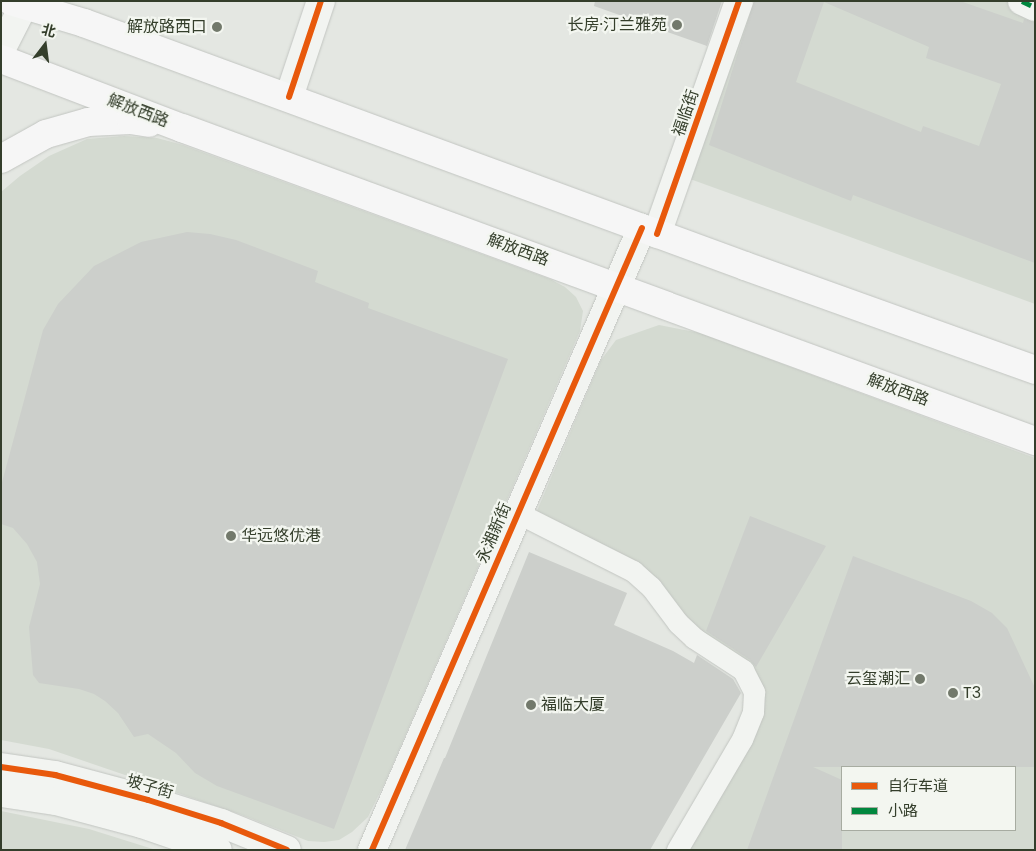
<!DOCTYPE html>
<meta charset="utf-8">
<style>
body{margin:0}
#map{position:relative;width:1036px;height:851px;overflow:hidden;background:#e4e7e2;font-family:Poppins,"Noto Sans SC",sans-serif}
div>[style]{position:absolute}
.built>*{inset:0;background:#d4dad1}
.building>*{inset:0;background:#cccfcb}
.roads{filter:drop-shadow(0 0 1px #c2c5c1) drop-shadow(0 0 1px #c2c5c1)}
.service>*{height:21px;margin:-10.5px;padding:0 10.5px;transform-origin:10.5px;border-radius:10.5px;background:#f2f4f1}
.pedestrian>*{height:28px;margin:-14px;padding:0 14px;transform-origin:14px;border-radius:14px;background:#f2f4f1}
.minor>*{height:28px;margin:-14px;padding:0 14px;transform-origin:14px;border-radius:14px;background:#f2f4f1}
.tertiary>*{height:28px;margin:-14px;padding:0 14px;transform-origin:14px;border-radius:14px;background:#f2f4f1}
.secondary>*{height:28px;margin:-14px;padding:0 14px;transform-origin:14px;border-radius:14px;background:#f6f6f6}
.quiet>*{height:5px;margin-top:-2.5px;transform-origin:0;background:repeating-linear-gradient(90deg,#00873e 0 10px,transparent 0 15px)}
.cycleway>*{height:6px;margin:-3px;padding:0 3px;transform-origin:3px;border-radius:3px;background:#e8590c}
.dots>*{width:14px;height:14px;translate:-50% -50%;box-sizing:border-box;border:2px solid #f3f6f0;border-radius:50%}
span{translate:-50% -50%;white-space:nowrap;text-align:center;line-height:1.15;-webkit-text-stroke:4.5px #f3f6f0;paint-order:stroke}
.poi-label{font-size:16px;color:#343e2b}
.right{translate:-100% -50%;text-align:right}
.left{translate:0 -50%;text-align:left}
.street-label{font-size:16px;color:#343e2b}
.frame{position:absolute;inset:0;border:2px solid #343e2b;pointer-events:none}
.legend{position:absolute;left:841px;top:766px;width:175px;height:65px;box-sizing:border-box;background:#f3f6f0;border:1px solid #a7aca1;margin:0;padding:6px 9px;list-style:none;font-size:15px;color:#343e2b}
.legend li{display:flex;align-items:center;gap:10px;height:25px}
.legend b{width:25px;border:1px solid #a7aca1}
.north{position:absolute;left:20px;top:20px;width:50px;height:50px;-webkit-text-stroke:4px #f3f6f0;paint-order:stroke;rotate:15deg;font-size:14px;font-weight:700;line-height:20px;text-align:center;color:#343e2b}
.north::after{content:'';display:block;margin:auto;width:18px;height:22px;background:#343e2b;clip-path:polygon(50% 0,100% 100%,50% 72%,0 100%)}
</style>
<div id="map">
<div class="built">
<div style="clip-path:polygon(739px 1px,1035px 1px,1035px 304px,679px 175px)"></div>
<div style="clip-path:polygon(124px 136px,157px 138px,183px 145px,550px 279px,565px 287px,576px 297px,583px 311px,580px 331px,386px 780px,368px 817px,352px 832px,339px 840px,324px 842px,308px 841px,242px 815px,49px 749px,1px 740px,1px 192px,20px 176px,49px 156px,87px 139px)"></div>
<div style="clip-path:polygon(evenodd,659px 325px,700px 333px,1035px 458px,1035px 850px,677px 850px,754px 692px,651px 587px,533px 520px,601px 360px,616px 340px,659px 325px,842px 767px,1015px 767px,1015px 830px,842px 830px,842px 767px)"></div>
<div style="clip-path:polygon(1px 811px,89px 829px,156px 850px,1px 850px)"></div>
</div>
<div class="building">
<div style="clip-path:polygon(595px 1px,722px 1px,707px 46px,594px 6px)"></div>
<div style="clip-path:polygon(evenodd,754px 1px,960px 1px,1023px 23px,1024px 19px,1035px 22px,1035px 263px,853px 195px,851px 201px,709px 145px,754px 1px,824px 2px,929px 47px,926px 58px,1001px 84px,979px 146px,923px 126px,921px 132px,796px 82px,824px 2px)"></div>
<div style="clip-path:polygon(187px 232px,210px 234px,236px 240px,318px 271px,315px 282px,369px 303px,368px 308px,508px 359px,334px 829px,217px 786px,195px 773px,176px 753px,148px 734px,134px 737px,118px 713px,105px 701px,94px 694px,79px 689px,39px 683px,33px 675px,29px 627px,40px 584px,37px 562px,27px 544px,13px 528px,1px 524px,1px 486px,43px 330px,58px 304px,94px 266px,141px 242px)"></div>
<div style="clip-path:polygon(750px 516px,826px 546px,756px 667px,750px 660px,706px 631px)"></div>
<div style="clip-path:polygon(529px 552px,627px 593px,614px 625px,673px 651px,694px 663px,697px 655px,733px 679px,741px 693px,650px 850px,405px 850px,444px 758px,445px 758px)"></div>
<div style="clip-path:polygon(853px 556px,971px 601px,992px 613px,1007px 628px,1035px 688px,1035px 767px,813px 767px,842px 780px,842px 850px,747px 850px)"></div>
</div>
<div class="roads">
<div class="service">
<div style="left:518px;top:513px;width:129px;rotate:26.8deg"></div>
<div style="left:633px;top:571px;width:24px;rotate:42deg"></div>
<div style="left:651px;top:587px;width:45px;rotate:53.1deg"></div>
<div style="left:678px;top:623px;width:22px;rotate:43deg"></div>
<div style="left:694px;top:638px;width:59px;rotate:33.1deg"></div>
<div style="left:743px;top:670px;width:25px;rotate:63deg"></div>
<div style="left:754px;top:692px;width:20px;rotate:93deg"></div>
<div style="left:753px;top:712px;width:29px;rotate:112deg"></div>
<div style="left:742px;top:739px;width:129px;rotate:120.4deg"></div>
</div>
<div class="pedestrian">
<div style="left:1022px;top:1px;width:14px;rotate:25deg"></div>
</div>
<div class="minor">
<div style="left:289px;top:97px;width:101px;rotate:-71.6deg"></div>
<div style="left:657px;top:234px;width:247px;rotate:-70.6deg"></div>
<div style="left:372px;top:850px;width:678px;rotate:-66.54deg"></div>
</div>
<div class="tertiary">
<div style="left:1px;top:50px;width:55px;rotate:-63deg"></div>
<div style="left:1px;top:767px;width:55px;rotate:8.4deg"></div>
<div style="left:55px;top:775px;width:96px;rotate:15deg"></div>
<div style="left:148px;top:800px;width:77px;rotate:17.5deg"></div>
<div style="left:221px;top:823px;width:71px;rotate:22.2deg"></div>
<div style="left:1px;top:793px;width:56px;rotate:8.3deg"></div>
<div style="left:56px;top:801px;width:89px;rotate:15deg"></div>
<div style="left:142px;top:824px;width:80px;rotate:18.9deg"></div>
</div>
<div class="secondary">
<div style="left:11px;top:1px;width:76px;rotate:16.8deg"></div>
<div style="left:84px;top:23px;width:704px;rotate:20.18deg"></div>
<div style="left:745px;top:266px;width:308px;rotate:19.7deg"></div>
<div style="left:1px;top:59px;width:194px;rotate:20.9deg"></div>
<div style="left:182px;top:128px;width:909px;rotate:20.15deg"></div>
<div style="left:1px;top:159px;width:51px;rotate:-29.1deg"></div>
<div style="left:46px;top:134px;width:44px;rotate:-15.9deg"></div>
<div style="left:88px;top:122px;width:43px;rotate:-2.7deg"></div>
<div style="left:131px;top:120px;width:18px;rotate:9deg"></div>
</div>
</div>
<div class="quiet">
<div style="left:1022px;top:1px;width:14px;rotate:25deg"></div>
</div>
<div class="cycleway">
<div style="left:289px;top:97px;width:101px;rotate:-71.6deg"></div>
<div style="left:657px;top:234px;width:247px;rotate:-70.6deg"></div>
<div style="left:1px;top:767px;width:55px;rotate:8.4deg"></div>
<div style="left:55px;top:775px;width:96px;rotate:15deg"></div>
<div style="left:148px;top:800px;width:77px;rotate:17.5deg"></div>
<div style="left:221px;top:823px;width:71px;rotate:22.2deg"></div>
<div style="left:372px;top:850px;width:678px;rotate:-66.54deg"></div>
</div>
<div class="dots">
<div style="left:677px;top:25px;background:#72796b"></div>
<div style="left:217px;top:27px;background:#72796b"></div>
<div style="left:231px;top:536px;background:#72796b"></div>
<div style="left:920px;top:679px;background:#72796b"></div>
<div style="left:953px;top:693px;background:#72796b"></div>
<div style="left:531px;top:705px;background:#72796b"></div>
</div>
<div class="poi-label">
<span class="right" style="left:667px;top:25px">长房·汀兰雅苑</span>
<span class="right" style="left:207px;top:27px">解放路西口</span>
<span class="left" style="left:241px;top:536px">华远悠优港</span>
<span class="right" style="left:910px;top:679px">云玺潮汇</span>
<span class="left" style="left:963px;top:693px">T3</span>
<span class="left" style="left:541px;top:705px">福临大厦</span>
</div>
<div class="street-label">
<span style="left:138px;top:111px;rotate:21deg">解放西路</span>
<span style="left:686px;top:113px;rotate:-71deg">福临街</span>
<span style="left:518px;top:250px;rotate:20deg">解放西路</span>
<span style="left:898px;top:390px;rotate:20deg">解放西路</span>
<span style="left:494px;top:533px;rotate:-67deg">永湘新街</span>
<span style="left:150px;top:787px;rotate:16deg">坡子街</span>
</div>
<div class="frame"></div>
<ul class="legend">
<li><b style="height:6px;background:#e8590c"></b>自行车道</li>
<li><b style="height:6px;background:#00873e"></b>小路</li>
</ul>
<div class="north">北</div>
</div>
